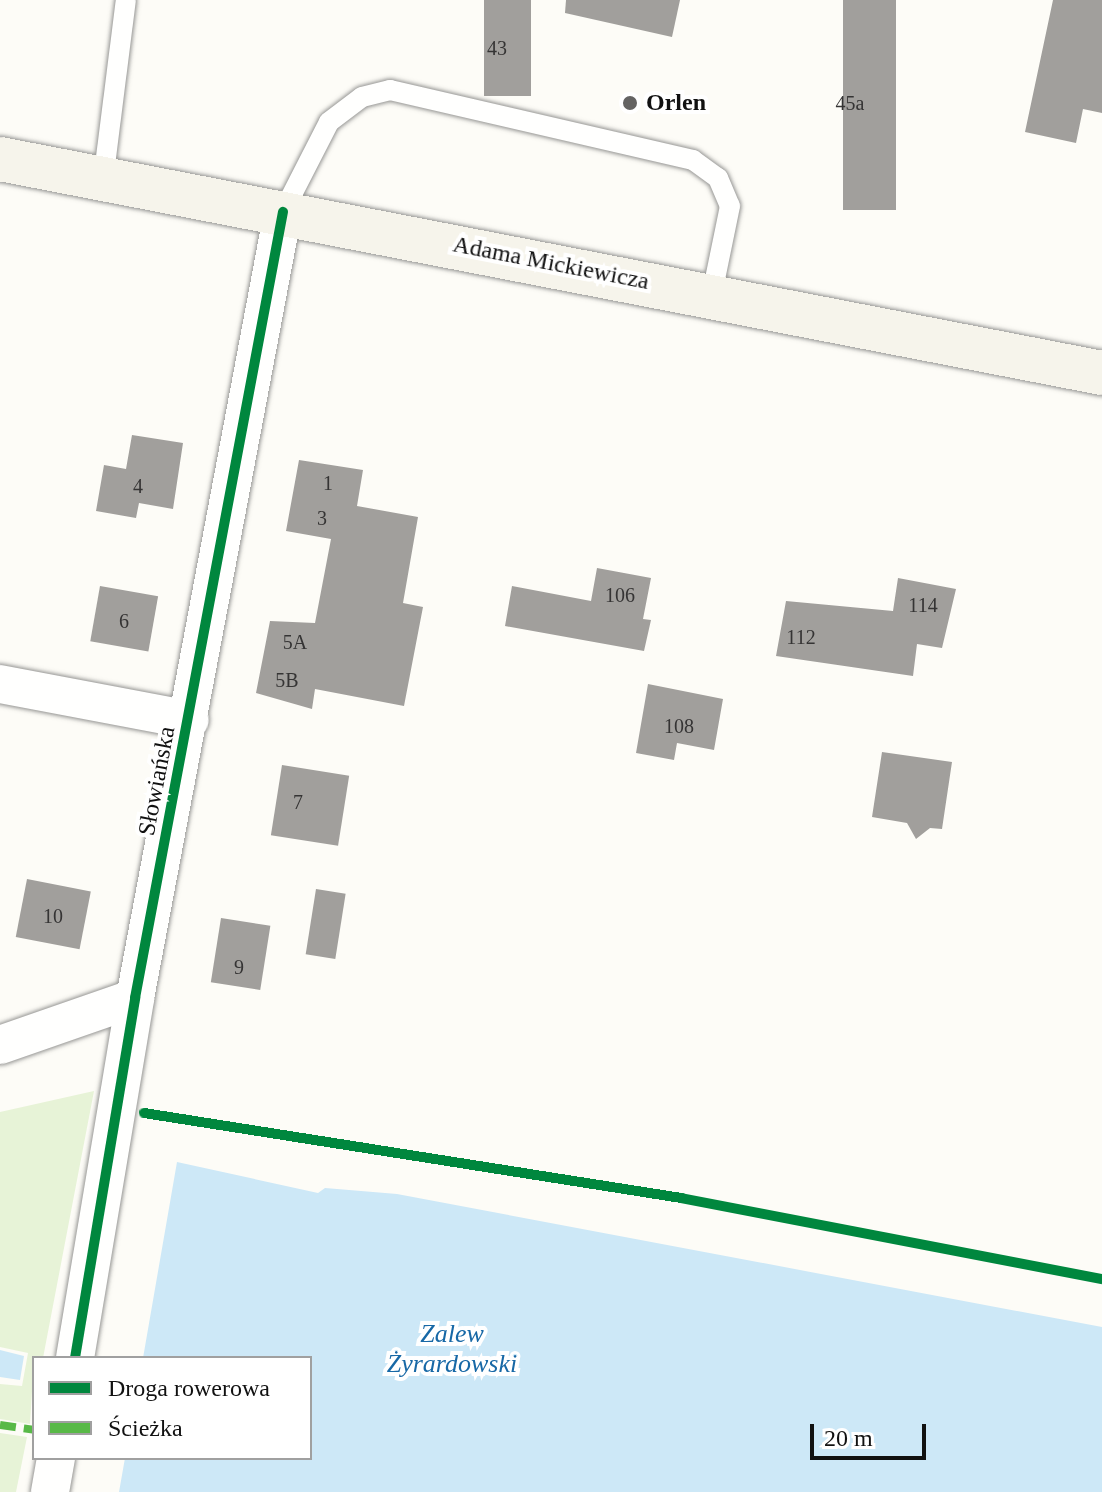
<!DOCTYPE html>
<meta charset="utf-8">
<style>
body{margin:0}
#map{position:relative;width:1102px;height:1492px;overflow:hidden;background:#fdfcf7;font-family:Georgia,serif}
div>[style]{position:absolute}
.green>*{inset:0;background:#e7f3d7}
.water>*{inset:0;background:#cde8f7}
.building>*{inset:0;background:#a19f9c;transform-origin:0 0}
.roads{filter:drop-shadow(0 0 2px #979795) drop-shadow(0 0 2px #979795)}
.lane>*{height:20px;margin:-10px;padding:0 10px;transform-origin:10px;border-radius:10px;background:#fffffe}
.street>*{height:38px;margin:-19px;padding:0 19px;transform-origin:19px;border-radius:19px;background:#fffffe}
.secondary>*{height:44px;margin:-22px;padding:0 22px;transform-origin:22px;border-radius:22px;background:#f6f4eb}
.quiet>*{height:8px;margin-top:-4px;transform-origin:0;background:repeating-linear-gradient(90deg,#58b947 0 16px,transparent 0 24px)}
.cycleway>*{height:10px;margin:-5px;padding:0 5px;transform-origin:5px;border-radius:5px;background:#00873e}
.dots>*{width:22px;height:22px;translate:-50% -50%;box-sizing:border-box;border:4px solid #fff;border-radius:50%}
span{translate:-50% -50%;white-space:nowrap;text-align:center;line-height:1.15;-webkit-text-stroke:8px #fff;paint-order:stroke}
.number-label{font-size:20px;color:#353434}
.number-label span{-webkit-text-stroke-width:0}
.poi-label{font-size:24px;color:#111;font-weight:700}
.left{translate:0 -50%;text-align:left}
.street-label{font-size:24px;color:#111}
.water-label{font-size:26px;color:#1768a6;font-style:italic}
.legend{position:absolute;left:32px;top:1356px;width:280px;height:104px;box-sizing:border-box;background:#fff;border:2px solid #a0a0a0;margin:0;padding:10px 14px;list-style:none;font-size:24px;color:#111}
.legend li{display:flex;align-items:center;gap:16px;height:40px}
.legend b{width:40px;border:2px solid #a0a0a0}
.scale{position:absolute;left:810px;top:1424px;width:116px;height:36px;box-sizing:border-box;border:4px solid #111;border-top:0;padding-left:10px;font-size:24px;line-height:28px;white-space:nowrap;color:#111;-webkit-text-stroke:6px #fff;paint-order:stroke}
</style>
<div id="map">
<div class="green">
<div style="clip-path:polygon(94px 1091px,43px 1358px,34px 1358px,30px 1424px,0 1419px,0 1384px,22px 1386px,28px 1353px,0 1347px,0 1112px)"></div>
<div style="clip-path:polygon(0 1433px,27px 1437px,16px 1492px,0 1492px)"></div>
</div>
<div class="water">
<div style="clip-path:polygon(177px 1162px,318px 1193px,325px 1188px,397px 1194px,1102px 1327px,1102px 1492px,119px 1492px,125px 1458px,310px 1458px,310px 1358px,143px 1358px)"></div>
<div style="clip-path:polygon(0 1350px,24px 1356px,20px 1380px,0 1377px)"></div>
</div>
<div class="building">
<div style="left:484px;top:0;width:47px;height:96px"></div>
<div style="clip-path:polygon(566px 0,680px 0,672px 37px,565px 13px)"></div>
<div style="left:843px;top:0;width:53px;height:210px"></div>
<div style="clip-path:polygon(1053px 0,1102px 0,1102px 113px,1083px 109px,1076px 143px,1025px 132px)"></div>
<div style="clip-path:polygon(132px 435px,183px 443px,173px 509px,139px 503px,136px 518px,96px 511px,104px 465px,126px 469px)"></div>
<div style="clip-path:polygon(299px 460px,363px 470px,357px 506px,418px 517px,403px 603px,423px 607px,404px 706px,315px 689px,312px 709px,256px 693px,270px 621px,315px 623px,331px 539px,286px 531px)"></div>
<div style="clip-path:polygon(597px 568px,651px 578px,643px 619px,651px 620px,644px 651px,505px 626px,512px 586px,591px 601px)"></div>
<div style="clip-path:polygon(898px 578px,956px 589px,942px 648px,917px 644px,913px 676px,776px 656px,786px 601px,893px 611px)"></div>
<div style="left:100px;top:586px;width:59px;height:56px;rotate:10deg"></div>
<div style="clip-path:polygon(648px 684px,723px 699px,714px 750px,677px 743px,674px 760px,636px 753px)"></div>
<div style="clip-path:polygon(882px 752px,952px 762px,942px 829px,930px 828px,916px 839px,907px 823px,872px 817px)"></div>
<div style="left:282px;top:765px;width:68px;height:71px;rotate:9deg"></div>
<div style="left:27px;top:879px;width:65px;height:59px;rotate:11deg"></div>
<div style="left:316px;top:889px;width:30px;height:66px;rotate:9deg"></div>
<div style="left:221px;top:918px;width:50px;height:65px;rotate:9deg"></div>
</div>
<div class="roads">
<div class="lane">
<div style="left:103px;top:181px;width:182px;rotate:-82.8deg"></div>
<div style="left:283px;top:212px;width:101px;rotate:-62.9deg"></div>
<div style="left:329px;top:122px;width:41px;rotate:-37.1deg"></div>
<div style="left:362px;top:97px;width:29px;rotate:-14deg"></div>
<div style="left:390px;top:90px;width:311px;rotate:13deg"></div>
<div style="left:693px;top:160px;width:31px;rotate:36deg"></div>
<div style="left:718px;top:178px;width:30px;rotate:67deg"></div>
<div style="left:730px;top:206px;width:90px;rotate:101.6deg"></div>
</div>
<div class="street">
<div style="left:0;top:684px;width:193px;rotate:10.7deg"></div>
<div style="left:0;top:1045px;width:143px;rotate:-19.2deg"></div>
<div style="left:75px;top:1358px;width:365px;rotate:-80.5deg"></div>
<div style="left:135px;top:998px;width:800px;rotate:-79.34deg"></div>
<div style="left:50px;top:1492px;width:35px;rotate:-80deg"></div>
</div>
<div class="secondary">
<div style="left:0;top:159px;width:1123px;rotate:10.99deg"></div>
</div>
</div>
<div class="quiet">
<div style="left:0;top:1425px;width:34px;rotate:8deg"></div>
</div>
<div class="cycleway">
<div style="left:144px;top:1113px;width:544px;rotate:8.99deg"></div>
<div style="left:681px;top:1198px;width:429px;rotate:10.9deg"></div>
<div style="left:75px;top:1358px;width:365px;rotate:-80.5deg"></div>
<div style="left:135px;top:998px;width:800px;rotate:-79.34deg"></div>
</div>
<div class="dots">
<div style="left:630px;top:103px;background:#646362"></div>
</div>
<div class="number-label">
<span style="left:497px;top:48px">43</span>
<span style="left:850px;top:103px">45a</span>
<span style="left:328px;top:483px">1</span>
<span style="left:138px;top:486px">4</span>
<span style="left:322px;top:518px">3</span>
<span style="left:620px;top:595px">106</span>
<span style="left:923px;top:605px">114</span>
<span style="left:124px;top:621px">6</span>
<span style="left:801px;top:637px">112</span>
<span style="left:295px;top:642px">5A</span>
<span style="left:287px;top:680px">5B</span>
<span style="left:679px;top:726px">108</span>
<span style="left:298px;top:802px">7</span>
<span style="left:53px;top:916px">10</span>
<span style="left:239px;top:967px">9</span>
</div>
<div class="poi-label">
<span class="left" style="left:646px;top:103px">Orlen</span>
</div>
<div class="street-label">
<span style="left:551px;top:263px;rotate:11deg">Adama Mickiewicza</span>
<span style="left:157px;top:781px;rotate:-79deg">Słowiańska</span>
</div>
<div class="water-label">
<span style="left:452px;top:1349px">Zalew<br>Żyrardowski</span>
</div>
<ul class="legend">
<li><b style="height:10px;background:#00873e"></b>Droga rowerowa</li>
<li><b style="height:10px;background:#58b947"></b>Ścieżka</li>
</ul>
<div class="scale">20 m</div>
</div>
